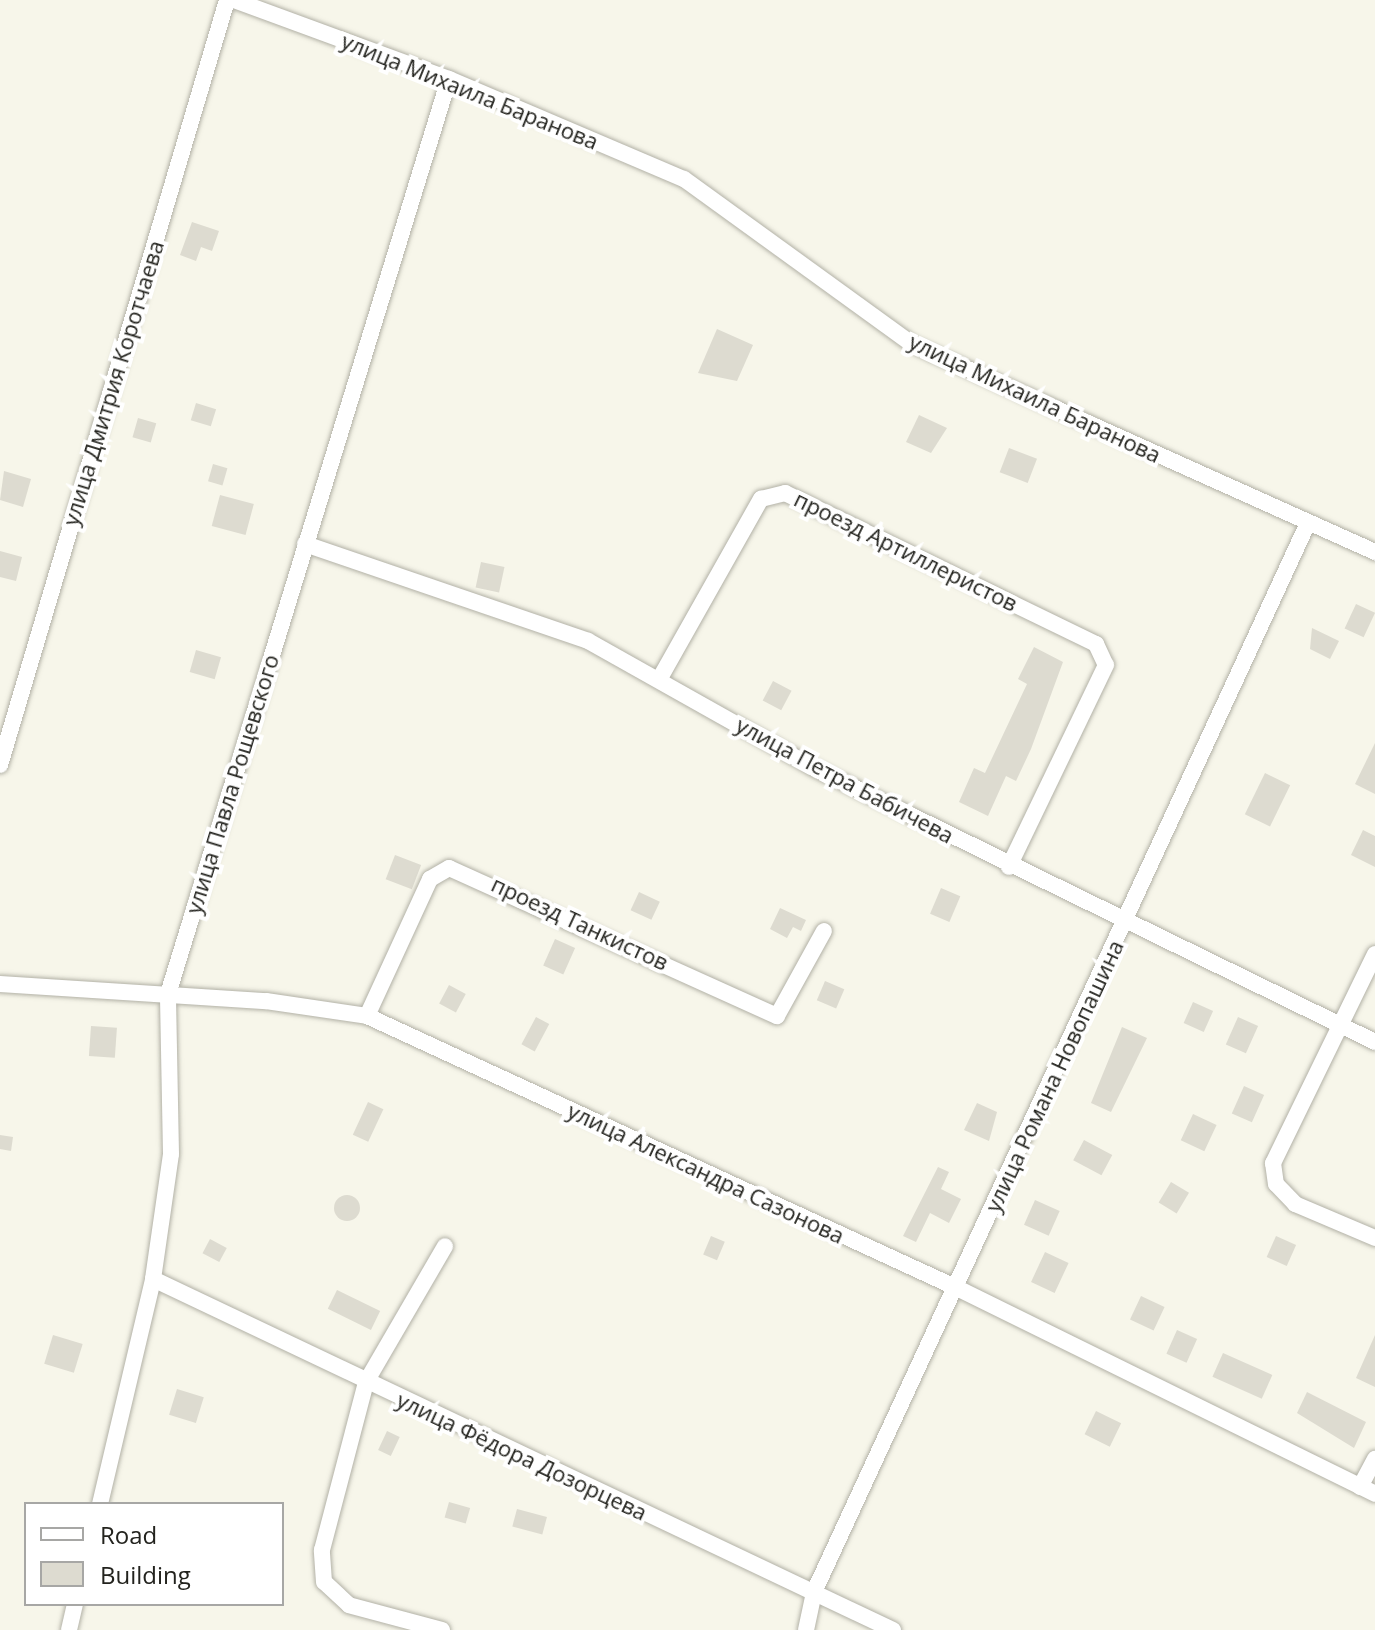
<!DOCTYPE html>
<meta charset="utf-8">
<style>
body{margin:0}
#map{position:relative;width:1375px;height:1630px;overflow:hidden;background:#f7f6ea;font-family:"Open Sans",sans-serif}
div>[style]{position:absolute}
.building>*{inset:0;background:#dddbd0;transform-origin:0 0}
.round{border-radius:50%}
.roads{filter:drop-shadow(0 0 2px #b2b1a6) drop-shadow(0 0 2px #b2b1a6)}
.minor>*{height:16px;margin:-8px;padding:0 8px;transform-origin:8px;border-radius:8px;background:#fff}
span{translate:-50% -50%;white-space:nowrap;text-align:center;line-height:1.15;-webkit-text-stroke:8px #fff;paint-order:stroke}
.street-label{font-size:22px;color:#23231e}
.legend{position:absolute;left:24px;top:1502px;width:260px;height:104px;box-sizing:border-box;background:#fff;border:2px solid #a7a7a5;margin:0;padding:10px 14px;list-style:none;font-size:24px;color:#23231e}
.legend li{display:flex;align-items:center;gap:16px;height:40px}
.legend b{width:40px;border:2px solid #a7a7a5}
</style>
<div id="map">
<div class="building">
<div style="clip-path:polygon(192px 222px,219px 231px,212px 251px,201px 247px,196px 261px,180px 255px)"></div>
<div style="clip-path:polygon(717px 329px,753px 345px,737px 381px,698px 373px)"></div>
<div style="left:196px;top:403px;width:21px;height:18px;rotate:17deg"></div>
<div style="clip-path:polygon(919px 415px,947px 428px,931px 453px,906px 442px)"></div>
<div style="left:138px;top:418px;width:19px;height:20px;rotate:16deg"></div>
<div style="left:1009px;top:448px;width:30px;height:26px;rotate:21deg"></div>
<div style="left:213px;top:464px;width:15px;height:18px;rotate:16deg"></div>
<div style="clip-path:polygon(4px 471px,31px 479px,23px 507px,0 500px)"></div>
<div style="left:220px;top:495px;width:35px;height:32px;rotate:15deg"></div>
<div style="clip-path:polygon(0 551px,22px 557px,16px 581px,0 577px)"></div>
<div style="left:481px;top:562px;width:24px;height:26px;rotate:12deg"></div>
<div style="left:1356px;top:604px;width:21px;height:27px;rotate:25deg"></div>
<div style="clip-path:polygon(1312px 628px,1339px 641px,1330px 659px,1310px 649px)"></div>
<div style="clip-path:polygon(1034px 647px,1063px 662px,1031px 749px,1016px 781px,1006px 776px,988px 816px,959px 802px,974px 768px,985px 773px,1027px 684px,1018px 679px)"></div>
<div style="left:196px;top:650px;width:26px;height:23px;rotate:16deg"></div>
<div style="left:773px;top:681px;width:21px;height:22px;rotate:28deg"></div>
<div style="clip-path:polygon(1375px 743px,1375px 794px,1355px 784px)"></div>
<div style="left:1265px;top:773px;width:28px;height:46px;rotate:26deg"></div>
<div style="clip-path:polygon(1363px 830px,1375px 836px,1375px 867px,1351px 855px)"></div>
<div style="left:395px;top:855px;width:28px;height:26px;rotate:21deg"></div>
<div style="left:941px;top:888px;width:21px;height:28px;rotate:23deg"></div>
<div style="left:639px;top:892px;width:23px;height:20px;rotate:25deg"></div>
<div style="clip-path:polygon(780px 908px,806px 920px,801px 931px,793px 927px,787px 938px,770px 929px)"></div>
<div style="left:555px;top:939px;width:22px;height:29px;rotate:24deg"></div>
<div style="left:825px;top:981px;width:21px;height:21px;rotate:23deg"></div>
<div style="left:449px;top:985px;width:19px;height:21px;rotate:28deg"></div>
<div style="left:1193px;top:1002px;width:22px;height:23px;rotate:24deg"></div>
<div style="left:536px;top:1017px;width:15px;height:31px;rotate:28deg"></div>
<div style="left:1238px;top:1017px;width:22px;height:30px;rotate:24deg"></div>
<div style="left:91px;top:1026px;width:26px;height:30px;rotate:4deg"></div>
<div style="clip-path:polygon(1122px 1027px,1147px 1038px,1111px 1112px,1091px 1103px)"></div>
<div style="left:1244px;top:1086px;width:22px;height:30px;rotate:24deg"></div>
<div style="left:368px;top:1102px;width:17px;height:36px;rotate:25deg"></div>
<div style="clip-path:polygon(977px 1103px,997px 1112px,989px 1141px,964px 1130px)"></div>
<div style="left:1193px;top:1114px;width:26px;height:29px;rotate:25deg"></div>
<div style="clip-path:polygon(0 1135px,13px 1137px,11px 1151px,0 1149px)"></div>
<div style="left:1084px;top:1140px;width:32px;height:23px;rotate:28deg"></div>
<div style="clip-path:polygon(938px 1167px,949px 1172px,941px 1189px,961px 1199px,949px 1223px,930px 1213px,916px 1242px,903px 1236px)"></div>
<div style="left:1171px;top:1182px;width:21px;height:24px;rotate:31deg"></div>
<div class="round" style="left:334px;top:1195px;width:26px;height:26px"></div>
<div style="left:1035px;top:1200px;width:27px;height:27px;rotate:24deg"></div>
<div style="left:711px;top:1236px;width:15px;height:20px;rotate:23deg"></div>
<div style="left:1276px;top:1236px;width:22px;height:23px;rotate:24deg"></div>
<div style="left:210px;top:1239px;width:19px;height:16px;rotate:28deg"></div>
<div style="left:1045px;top:1252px;width:26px;height:33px;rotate:25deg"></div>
<div style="left:337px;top:1290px;width:48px;height:21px;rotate:26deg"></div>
<div style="left:1141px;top:1296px;width:26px;height:26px;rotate:25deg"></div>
<div style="left:1177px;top:1330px;width:22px;height:26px;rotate:24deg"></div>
<div style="left:53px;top:1335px;width:31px;height:30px;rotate:17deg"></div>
<div style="clip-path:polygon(1375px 1335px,1375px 1387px,1356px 1378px)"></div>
<div style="left:1223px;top:1353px;width:54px;height:26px;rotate:24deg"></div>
<div style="left:177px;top:1389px;width:28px;height:27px;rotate:17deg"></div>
<div style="clip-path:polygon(1307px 1392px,1366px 1422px,1354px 1448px,1297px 1413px)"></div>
<div style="left:1096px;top:1411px;width:28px;height:26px;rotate:26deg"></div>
<div style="left:387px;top:1431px;width:14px;height:21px;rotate:25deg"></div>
<div style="left:449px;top:1502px;width:22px;height:16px;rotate:16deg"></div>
<div style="left:517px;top:1509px;width:31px;height:18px;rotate:15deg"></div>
</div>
<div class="roads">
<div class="minor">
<div style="left:234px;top:0;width:229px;rotate:20.2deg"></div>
<div style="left:449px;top:79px;width:255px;rotate:23.1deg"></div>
<div style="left:684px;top:179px;width:281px;rotate:35.9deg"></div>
<div style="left:912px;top:344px;width:508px;rotate:24.19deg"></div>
<div style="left:305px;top:544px;width:299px;rotate:18.9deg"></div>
<div style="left:588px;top:641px;width:259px;rotate:29.3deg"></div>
<div style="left:814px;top:768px;width:624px;rotate:26.03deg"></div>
<div style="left:660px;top:678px;width:206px;rotate:-60.6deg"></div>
<div style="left:761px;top:499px;width:25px;rotate:-14deg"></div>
<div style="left:785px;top:493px;width:346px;rotate:25.9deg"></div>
<div style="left:1096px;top:644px;width:23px;rotate:65deg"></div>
<div style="left:1106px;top:665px;width:224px;rotate:115.7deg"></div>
<div style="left:0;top:765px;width:798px;rotate:-73.47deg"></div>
<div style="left:1375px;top:954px;width:233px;rotate:116deg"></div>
<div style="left:1273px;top:1163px;width:21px;rotate:82deg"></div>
<div style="left:1276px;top:1184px;width:28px;rotate:46deg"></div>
<div style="left:1295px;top:1204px;width:87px;rotate:23deg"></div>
<div style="left:0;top:984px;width:267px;rotate:3.7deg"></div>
<div style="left:266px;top:1001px;width:102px;rotate:8.4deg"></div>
<div style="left:367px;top:1016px;width:650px;rotate:24.75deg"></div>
<div style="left:957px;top:1288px;width:466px;rotate:26.2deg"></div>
<div style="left:367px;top:1016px;width:151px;rotate:-65.3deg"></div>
<div style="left:430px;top:879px;width:22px;rotate:-30deg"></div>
<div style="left:449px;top:868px;width:360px;rotate:24.3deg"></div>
<div style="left:777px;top:1016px;width:97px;rotate:-61.1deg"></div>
<div style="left:153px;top:1279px;width:819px;rotate:25.38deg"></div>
<div style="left:1360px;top:1487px;width:32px;rotate:-62deg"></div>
<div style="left:100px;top:1504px;width:231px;rotate:-76.7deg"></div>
<div style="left:153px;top:1279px;width:126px;rotate:-81.8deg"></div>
<div style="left:171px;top:1154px;width:160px;rotate:-91.1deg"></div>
<div style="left:168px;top:994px;width:957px;rotate:-72.93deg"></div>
<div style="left:69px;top:1630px;width:27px;rotate:-77deg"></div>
<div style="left:442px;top:1630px;width:96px;rotate:-165deg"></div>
<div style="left:349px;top:1605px;width:34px;rotate:-137deg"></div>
<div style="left:324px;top:1582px;width:32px;rotate:-94deg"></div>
<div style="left:322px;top:1550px;width:174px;rotate:-75.3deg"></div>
<div style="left:366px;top:1382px;width:157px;rotate:-59.8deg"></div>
<div style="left:806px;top:1630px;width:39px;rotate:-78deg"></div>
<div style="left:814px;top:1592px;width:1178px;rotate:-65.2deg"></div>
</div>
</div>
<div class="street-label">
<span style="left:470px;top:91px;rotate:22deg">улица Михаила Баранова</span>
<span style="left:113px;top:383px;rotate:-73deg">улица Дмитрия Коротчаева</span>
<span style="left:1035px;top:398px;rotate:25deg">улица Михаила Баранова</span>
<span style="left:906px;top:551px;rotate:26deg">проезд Артиллеристов</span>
<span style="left:845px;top:780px;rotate:28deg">улица Петра Бабичева</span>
<span style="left:232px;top:784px;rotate:-73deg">улица Павла Рощевского</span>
<span style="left:580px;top:923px;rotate:25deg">проезд Танкистов</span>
<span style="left:1054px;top:1076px;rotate:-65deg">улица Романа Новопашина</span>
<span style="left:706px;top:1173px;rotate:25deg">улица Александра Сазонова</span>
<span style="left:522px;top:1456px;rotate:25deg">улица Фёдора Дозорцева</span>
</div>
<ul class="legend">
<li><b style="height:10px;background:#fff"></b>Road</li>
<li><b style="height:22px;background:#dddbd0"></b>Building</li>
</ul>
</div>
